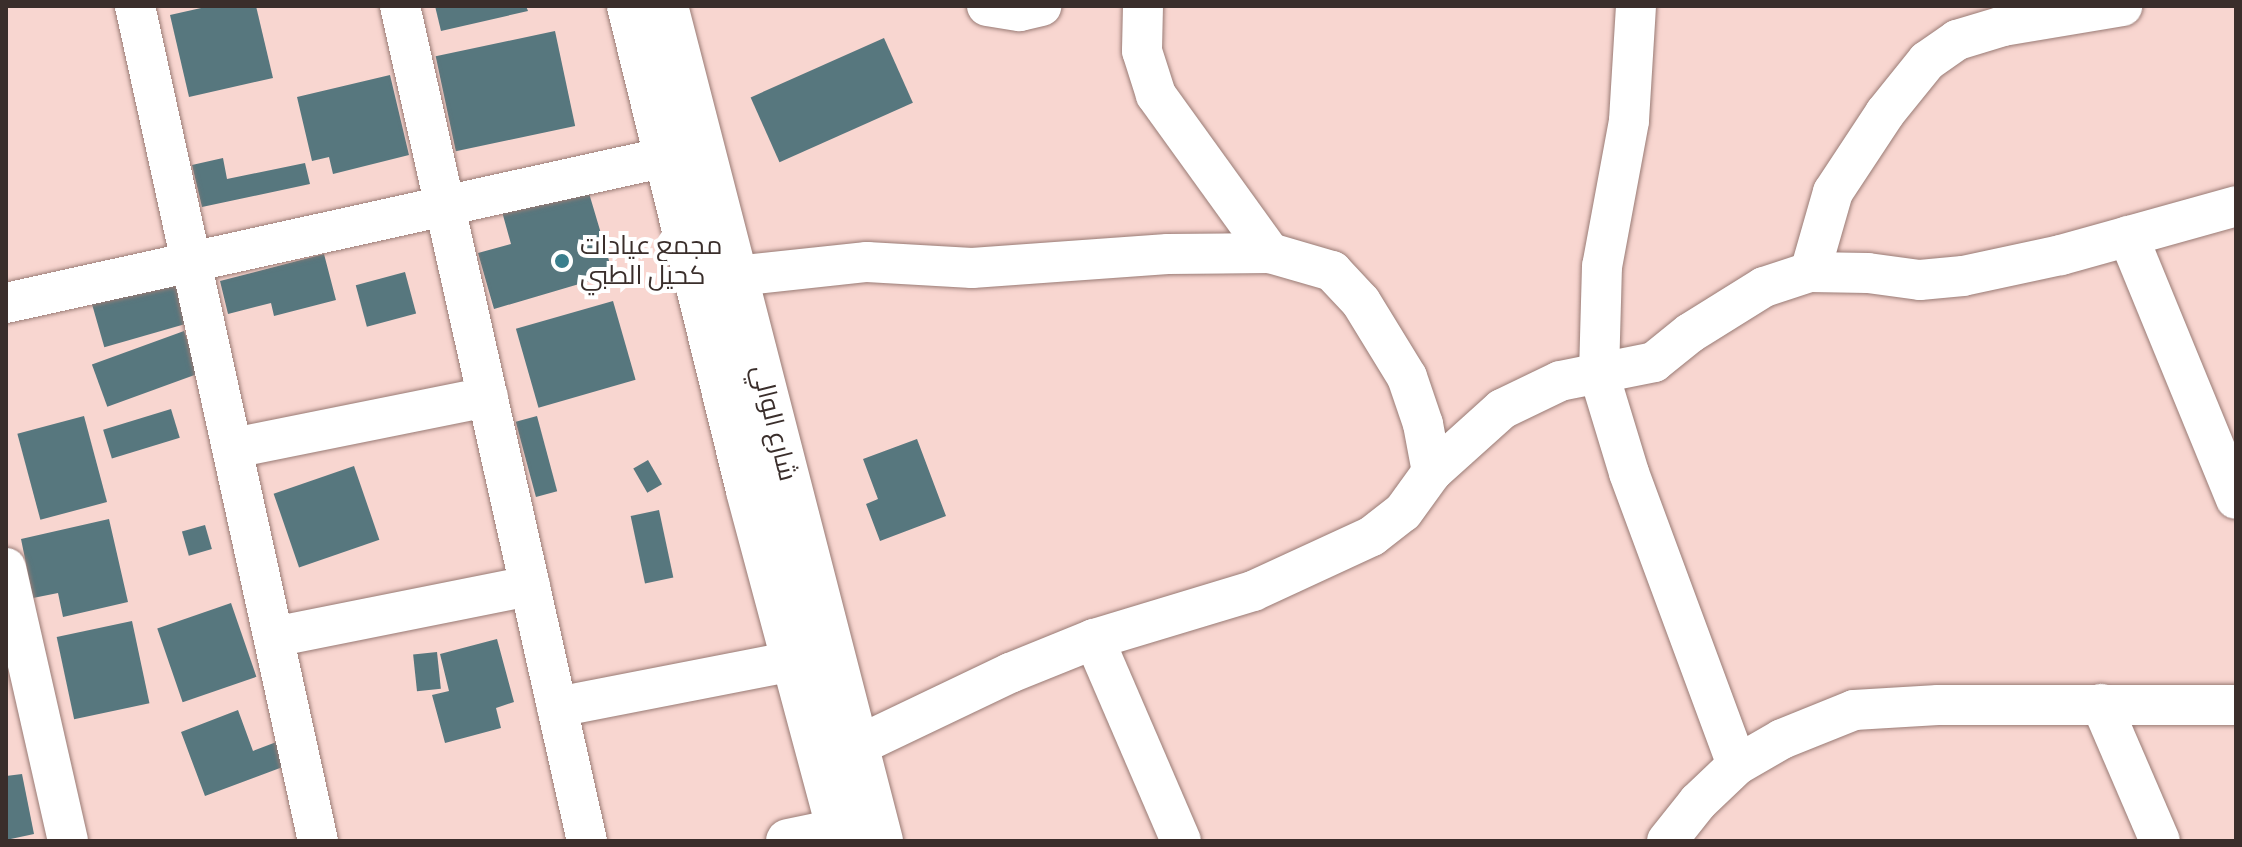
<!DOCTYPE html>
<meta charset="utf-8">
<style>
body{margin:0}
#map{position:relative;width:2242px;height:847px;overflow:hidden;background:#f8d6d0;font-family:"Source Sans 3",Cairo,sans-serif}
div>[style]{position:absolute}
.building>*{inset:0;background:#57777e;transform-origin:0 0}
.roads{filter:drop-shadow(0 0 2px #997b75) drop-shadow(0 0 2px #997b75)}
.street>*{height:40px;margin:-20px;padding:0 20px;transform-origin:20px;border-radius:20px;background:#fff}
.secondary>*{height:44px;margin:-22px;padding:0 22px;transform-origin:22px;border-radius:22px;background:#fff}
.dots>*{width:22px;height:22px;translate:-50% -50%;box-sizing:border-box;border:4px solid #fff;border-radius:50%}
span{translate:-50% -50%;white-space:nowrap;text-align:center;line-height:1.15;-webkit-text-stroke:8px #fff;paint-order:stroke}
.poi-label{font-size:26px;color:#3a2e2b}
.left{translate:0 -50%;text-align:left}
.street-label{font-size:26px;color:#3a2e2b}
.frame{position:absolute;inset:0;border:8px solid #3a2e2b;pointer-events:none}
</style>
<div id="map">
<div class="building">
<div style="clip-path:polygon(210px 6px,256px 6px,273px 78px,189px 97px,170px 15px)"></div>
<div style="clip-path:polygon(435px 6px,526px 6px,528px 11px,441px 31px)"></div>
<div style="left:555px;top:31px;width:97px;height:122px;rotate:78deg"></div>
<div style="left:884px;top:38px;width:71px;height:146px;rotate:66deg"></div>
<div style="clip-path:polygon(390px 75px,409px 155px,333px 174px,329px 157px,312px 161px,297px 97px)"></div>
<div style="clip-path:polygon(223px 158px,227px 179px,305px 163px,310px 184px,202px 207px,192px 165px)"></div>
<div style="clip-path:polygon(586px 183px,613px 274px,494px 309px,478px 253px,511px 244px,501px 208px)"></div>
<div style="clip-path:polygon(324px 254px,336px 300px,274px 316px,271px 303px,228px 314px,220px 281px)"></div>
<div style="left:405px;top:272px;width:43px;height:51px;rotate:75deg"></div>
<div style="left:175px;top:278px;width:47px;height:87px;rotate:74deg"></div>
<div style="left:613px;top:301px;width:82px;height:101px;rotate:74deg"></div>
<div style="left:184px;top:331px;width:45px;height:98px;rotate:70deg"></div>
<div style="left:171px;top:409px;width:30px;height:71px;rotate:73deg"></div>
<div style="left:84px;top:416px;width:89px;height:69px;rotate:75deg"></div>
<div style="left:537px;top:416px;width:78px;height:22px;rotate:75deg"></div>
<div style="clip-path:polygon(917px 439px,946px 516px,880px 541px,866px 504px,878px 499px,863px 459px)"></div>
<div style="left:648px;top:460px;width:28px;height:17px;rotate:60deg"></div>
<div style="left:354px;top:466px;width:78px;height:85px;rotate:71deg"></div>
<div style="left:659px;top:510px;width:69px;height:29px;rotate:78deg"></div>
<div style="clip-path:polygon(109px 519px,128px 602px,63px 617px,58px 593px,33px 598px,21px 539px)"></div>
<div style="left:205px;top:525px;width:25px;height:24px;rotate:74deg"></div>
<div style="left:231px;top:603px;width:78px;height:78px;rotate:71deg"></div>
<div style="left:132px;top:621px;width:84px;height:77px;rotate:78deg"></div>
<div style="clip-path:polygon(497px 639px,514px 702px,496px 708px,501px 728px,445px 743px,432px 695px,449px 691px,440px 654px)"></div>
<div style="left:437px;top:652px;width:37px;height:24px;rotate:84deg"></div>
<div style="clip-path:polygon(238px 710px,253px 751px,279px 741px,288px 765px,205px 796px,181px 732px)"></div>
<div style="clip-path:polygon(22px 774px,34px 834px,6px 840px,6px 776px)"></div>
</div>
<div class="roads">
<div class="street">
<div style="left:135px;top:6px;width:855px;rotate:77.64deg"></div>
<div style="left:400px;top:6px;width:856px;rotate:77.38deg"></div>
<div style="left:987px;top:6px;width:33px;rotate:9deg"></div>
<div style="left:1020px;top:11px;width:22px;rotate:-13deg"></div>
<div style="left:1143px;top:6px;width:45px;rotate:91.3deg"></div>
<div style="left:1142px;top:51px;width:46px;rotate:72.3deg"></div>
<div style="left:1156px;top:95px;width:195px;rotate:54.2deg"></div>
<div style="left:1636px;top:6px;width:115px;rotate:93.5deg"></div>
<div style="left:1629px;top:121px;width:147px;rotate:100.5deg"></div>
<div style="left:1602px;top:266px;width:108px;rotate:91.6deg"></div>
<div style="left:1599px;top:374px;width:103px;rotate:73.1deg"></div>
<div style="left:1629px;top:473px;width:311px;rotate:69.7deg"></div>
<div style="left:2128px;top:236px;width:284px;rotate:67.7deg"></div>
<div style="left:1810px;top:272px;width:83px;rotate:-74deg"></div>
<div style="left:1833px;top:192px;width:95px;rotate:-56.6deg"></div>
<div style="left:1885px;top:113px;width:67px;rotate:-51.1deg"></div>
<div style="left:1927px;top:61px;width:37px;rotate:-35deg"></div>
<div style="left:1957px;top:40px;width:48px;rotate:-16.9deg"></div>
<div style="left:2003px;top:26px;width:121px;rotate:-9.5deg"></div>
<div style="left:736px;top:276px;width:132px;rotate:-6.1deg"></div>
<div style="left:867px;top:262px;width:105px;rotate:3.3deg"></div>
<div style="left:972px;top:268px;width:196px;rotate:-4.1deg"></div>
<div style="left:1168px;top:254px;width:102px;rotate:-0.6deg"></div>
<div style="left:1270px;top:253px;width:65px;rotate:16.2deg"></div>
<div style="left:1332px;top:271px;width:42px;rotate:46.9deg"></div>
<div style="left:1361px;top:302px;width:88px;rotate:58.5deg"></div>
<div style="left:1407px;top:377px;width:50px;rotate:71.2deg"></div>
<div style="left:1423px;top:424px;width:49px;rotate:79.4deg"></div>
<div style="left:6px;top:303px;width:676px;rotate:-12.47deg"></div>
<div style="left:234px;top:448px;width:259px;rotate:-11.4deg"></div>
<div style="left:6px;top:568px;width:280px;rotate:77.2deg"></div>
<div style="left:274px;top:637px;width:261px;rotate:-11.3deg"></div>
<div style="left:1094px;top:639px;width:220px;rotate:66.7deg"></div>
<div style="left:2101px;top:704px;width:149px;rotate:66.7deg"></div>
<div style="left:557px;top:707px;width:241px;rotate:-11deg"></div>
<div style="left:857px;top:746px;width:170px;rotate:-25.5deg"></div>
<div style="left:1010px;top:673px;width:91px;rotate:-22deg"></div>
<div style="left:1094px;top:639px;width:166px;rotate:-16.8deg"></div>
<div style="left:1253px;top:591px;width:131px;rotate:-24.8deg"></div>
<div style="left:1372px;top:536px;width:39px;rotate:-38deg"></div>
<div style="left:1403px;top:512px;width:49px;rotate:-54.1deg"></div>
<div style="left:1432px;top:472px;width:94px;rotate:-42deg"></div>
<div style="left:1502px;top:409px;width:64px;rotate:-25.8deg"></div>
<div style="left:1560px;top:381px;width:96px;rotate:-11.4deg"></div>
<div style="left:1654px;top:362px;width:46px;rotate:-38.9deg"></div>
<div style="left:1690px;top:333px;width:87px;rotate:-31.9deg"></div>
<div style="left:1764px;top:287px;width:48px;rotate:-18.1deg"></div>
<div style="left:1810px;top:272px;width:58px;rotate:1deg"></div>
<div style="left:1868px;top:273px;width:52px;rotate:7.7deg"></div>
<div style="left:1920px;top:280px;width:43px;rotate:-5.3deg"></div>
<div style="left:1963px;top:276px;width:100px;rotate:-12.1deg"></div>
<div style="left:2061px;top:255px;width:182px;rotate:-15.6deg"></div>
<div style="left:1667px;top:841px;width:50px;rotate:-51.5deg"></div>
<div style="left:1698px;top:802px;width:54px;rotate:-43.5deg"></div>
<div style="left:1737px;top:765px;width:52px;rotate:-30deg"></div>
<div style="left:1782px;top:739px;width:78px;rotate:-21.9deg"></div>
<div style="left:1854px;top:710px;width:84px;rotate:-3.4deg"></div>
<div style="left:1938px;top:705px;width:298px"></div>
</div>
<div class="secondary">
<div style="left:629px;top:6px;width:499px;rotate:76.2deg"></div>
<div style="left:748px;top:491px;width:362px;rotate:75deg"></div>
<div style="left:666px;top:6px;width:862px;rotate:75.56deg"></div>
<div style="left:788px;top:841px;width:80px;rotate:-11.6deg"></div>
</div>
</div>
<div class="dots">
<div style="left:562px;top:261px;background:#397e8c"></div>
</div>
<div class="poi-label">
<span class="left" style="left:580px;top:261px">مجمع عيادات<br>كحيل الطبي</span>
</div>
<div class="street-label">
<span style="left:774px;top:423px;rotate:76deg">شارع الوالي</span>
</div>
<div class="frame"></div>
</div>
